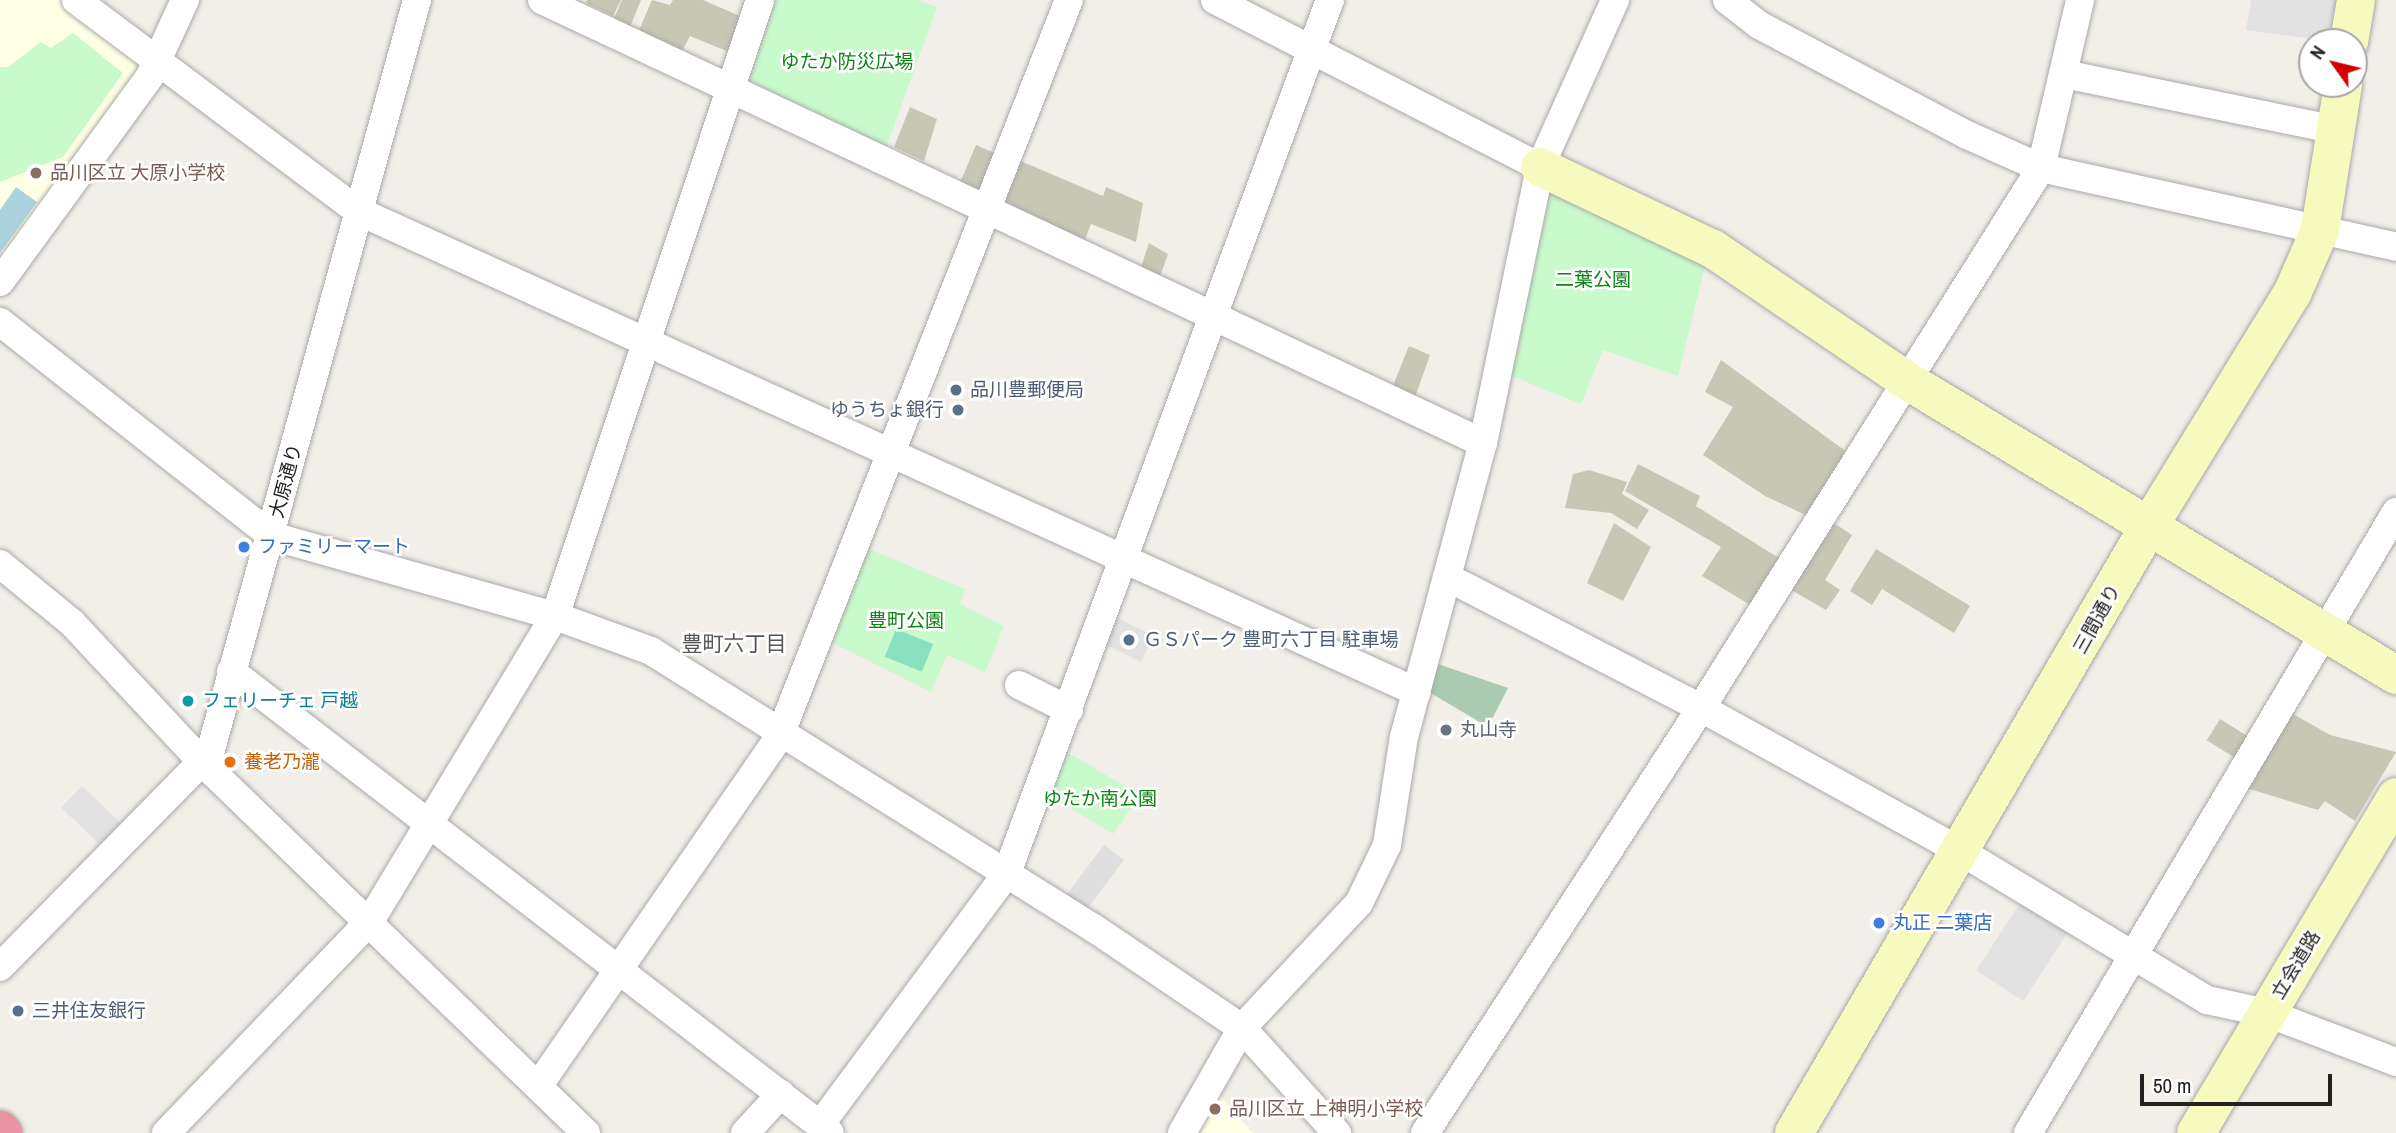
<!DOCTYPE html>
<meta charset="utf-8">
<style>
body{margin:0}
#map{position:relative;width:2396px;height:1133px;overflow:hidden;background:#f2efe9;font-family:"Archivo Narrow","Noto Sans JP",sans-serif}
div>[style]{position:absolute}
.residential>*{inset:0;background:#e0dfdf;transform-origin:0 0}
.education>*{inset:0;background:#ffffe5}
.construction>*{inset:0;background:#c7c7b4;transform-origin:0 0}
.cemetery>*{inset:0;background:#aacbaf}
.park>*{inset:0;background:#c8facc}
.pitch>*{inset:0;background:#88e0be;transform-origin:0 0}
.parking>*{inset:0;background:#e2e2e2;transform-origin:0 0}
.water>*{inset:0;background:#aad3df}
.roads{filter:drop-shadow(0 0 2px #a9a9a9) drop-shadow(0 0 2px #a9a9a9)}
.street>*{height:28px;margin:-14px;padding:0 14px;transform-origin:14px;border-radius:14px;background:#fff}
.secondary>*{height:38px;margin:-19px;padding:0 19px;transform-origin:19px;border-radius:19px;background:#f7fabf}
.highway>*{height:38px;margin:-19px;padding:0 19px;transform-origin:19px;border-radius:19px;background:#e892a2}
.dots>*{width:19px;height:19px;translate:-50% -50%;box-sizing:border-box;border:4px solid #fff;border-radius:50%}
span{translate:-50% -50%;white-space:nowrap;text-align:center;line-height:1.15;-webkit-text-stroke:5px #fff;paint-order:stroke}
.park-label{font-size:19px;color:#0c8416}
.education-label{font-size:19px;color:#785e54}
.left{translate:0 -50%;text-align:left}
.service-label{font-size:19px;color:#4e5e75}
.right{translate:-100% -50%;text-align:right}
.street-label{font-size:19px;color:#222}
.shop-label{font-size:19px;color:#366cbe}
.culture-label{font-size:19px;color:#0d838f}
.worship-label{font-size:19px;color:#5b616d}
.food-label{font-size:19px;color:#c56008}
.neighbourhood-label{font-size:21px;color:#555}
.north{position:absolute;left:2298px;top:28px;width:70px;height:70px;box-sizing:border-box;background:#fff;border:2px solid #a7a7a7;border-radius:50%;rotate:304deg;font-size:19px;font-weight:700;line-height:28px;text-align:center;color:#222}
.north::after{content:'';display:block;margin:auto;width:24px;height:32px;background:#d40000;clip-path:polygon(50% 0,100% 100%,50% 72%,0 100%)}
.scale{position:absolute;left:2140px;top:1074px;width:192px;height:32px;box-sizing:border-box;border:4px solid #222;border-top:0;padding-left:9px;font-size:21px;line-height:24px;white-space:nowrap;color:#222;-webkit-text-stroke:5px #fff;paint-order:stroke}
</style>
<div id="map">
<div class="residential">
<div style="left:1104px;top:845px;width:25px;height:64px;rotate:37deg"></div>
</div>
<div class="education">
<div style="clip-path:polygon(0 0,65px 0,142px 59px,144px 73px,0 274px)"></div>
<div style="clip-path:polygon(1212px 1086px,1253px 1133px,1185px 1133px)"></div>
</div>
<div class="construction">
<div style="clip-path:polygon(587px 0,621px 0,613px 16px,586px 3px)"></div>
<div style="clip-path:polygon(622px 0,641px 0,628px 32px,612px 23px)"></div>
<div style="clip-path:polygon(652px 0,670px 5px,673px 0,703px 0,742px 17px,729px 52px,690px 36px,680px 55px,637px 35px)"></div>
<div style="clip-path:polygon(910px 107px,937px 119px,924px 161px,894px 147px)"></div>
<div style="left:976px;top:145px;width:28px;height:44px;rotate:23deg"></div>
<div style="clip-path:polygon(1018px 160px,1103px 196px,1106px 187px,1143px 203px,1136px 242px,1091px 224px,1083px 245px,1001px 206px)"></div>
<div style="clip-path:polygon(1149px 243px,1168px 254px,1159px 279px,1140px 270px)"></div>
<div style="clip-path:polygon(1409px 346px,1430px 355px,1414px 400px,1392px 388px)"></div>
<div style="clip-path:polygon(1721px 360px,1851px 455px,1810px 517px,1765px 496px,1703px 455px,1733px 407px,1705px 392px)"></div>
<div style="clip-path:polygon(1638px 464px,1700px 496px,1696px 506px,1782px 560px,1752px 606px,1702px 576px,1721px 547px,1625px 491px)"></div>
<div style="clip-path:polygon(1589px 470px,1627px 482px,1622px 494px,1649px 510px,1637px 529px,1611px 513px,1565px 508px,1573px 474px)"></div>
<div style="clip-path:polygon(1614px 523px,1651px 547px,1623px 601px,1587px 583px)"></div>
<div style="clip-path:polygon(1834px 523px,1852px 535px,1825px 580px,1840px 590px,1826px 610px,1786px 587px)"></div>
<div style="clip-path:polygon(1876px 549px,1970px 606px,1954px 633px,1882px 589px,1872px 605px,1850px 591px)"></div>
<div style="clip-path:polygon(2288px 711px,2330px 735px,2396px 752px,2355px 821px,2325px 801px,2318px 810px,2243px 787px)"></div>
<div style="left:2220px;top:719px;width:36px;height:25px;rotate:32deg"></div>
</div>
<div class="cemetery">
<div style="clip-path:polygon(1435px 663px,1508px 688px,1488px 727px,1429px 692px)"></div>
</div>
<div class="park">
<div style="clip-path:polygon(769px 0,917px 0,937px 7px,885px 151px,741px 80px)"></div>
<div style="clip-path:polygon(73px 33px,123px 73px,63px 157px,0 182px,0 67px,8px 67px,41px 42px,51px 48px)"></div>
<div style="clip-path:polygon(1542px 187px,1707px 258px,1678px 376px,1603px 350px,1581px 404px,1502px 372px)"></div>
<div style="clip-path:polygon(862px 546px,965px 589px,960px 604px,1004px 626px,985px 672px,947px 655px,931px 692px,825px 639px)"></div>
<div style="clip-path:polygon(1062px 749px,1140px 795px,1113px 834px,1046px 793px)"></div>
</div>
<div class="pitch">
<div style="left:896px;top:629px;width:40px;height:30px;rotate:22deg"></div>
</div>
<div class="parking">
<div style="clip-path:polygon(2251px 0,2342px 0,2334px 42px,2246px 30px)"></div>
<div style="left:1115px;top:617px;width:43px;height:29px;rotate:26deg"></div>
<div style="left:82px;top:786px;width:54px;height:30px;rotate:44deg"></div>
<div style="left:2022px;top:900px;width:56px;height:84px;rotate:33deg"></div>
</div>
<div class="water">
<div style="clip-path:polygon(16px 187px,37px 202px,0 253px,0 210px)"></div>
</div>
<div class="roads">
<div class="street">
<div style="left:76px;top:0;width:352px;rotate:36.8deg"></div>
<div style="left:358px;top:211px;width:1163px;rotate:24.43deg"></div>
<div style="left:542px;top:0;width:1040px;rotate:25.21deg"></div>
<div style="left:1215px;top:0;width:365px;rotate:27.2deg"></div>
<div style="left:1727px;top:0;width:41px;rotate:38deg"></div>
<div style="left:1759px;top:25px;width:235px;rotate:27.9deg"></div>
<div style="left:1967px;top:135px;width:81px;rotate:24deg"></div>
<div style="left:2041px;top:168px;width:364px;rotate:12.5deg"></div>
<div style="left:2064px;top:74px;width:278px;rotate:11.6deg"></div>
<div style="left:0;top:282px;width:255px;rotate:-53.9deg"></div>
<div style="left:150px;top:76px;width:84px;rotate:-65.3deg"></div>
<div style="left:0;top:322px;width:346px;rotate:38.2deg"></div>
<div style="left:272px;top:536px;width:294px;rotate:15.8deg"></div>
<div style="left:555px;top:616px;width:102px;rotate:20deg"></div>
<div style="left:651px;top:651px;width:524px;rotate:32.05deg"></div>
<div style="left:1095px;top:929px;width:177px;rotate:34deg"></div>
<div style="left:1242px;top:1028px;width:142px;rotate:47.9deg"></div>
<div style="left:0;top:564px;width:93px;rotate:39.3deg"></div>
<div style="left:72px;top:623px;width:190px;rotate:46.9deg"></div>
<div style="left:202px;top:762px;width:534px;rotate:44.01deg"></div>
<div style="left:1447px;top:577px;width:286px;rotate:27.3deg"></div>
<div style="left:1701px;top:708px;width:296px;rotate:28.9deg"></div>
<div style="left:1960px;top:851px;width:288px;rotate:31.1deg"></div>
<div style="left:2207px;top:1000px;width:61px;rotate:12.2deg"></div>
<div style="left:2267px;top:1013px;width:138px;rotate:20.8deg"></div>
<div style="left:231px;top:671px;width:756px;rotate:37.64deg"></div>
<div style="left:1019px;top:685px;width:56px;rotate:26.6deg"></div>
<div style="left:0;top:967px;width:300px;rotate:-45.5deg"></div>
<div style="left:210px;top:753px;width:781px;rotate:-74.63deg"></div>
<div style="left:539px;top:1085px;width:425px;rotate:-55.4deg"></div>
<div style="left:780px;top:735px;width:790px;rotate:-68.54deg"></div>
<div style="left:820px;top:1125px;width:314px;rotate:-53.4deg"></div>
<div style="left:1007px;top:873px;width:931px;rotate:-69.7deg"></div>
<div style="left:166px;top:1133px;width:294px;rotate:-46.1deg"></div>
<div style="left:370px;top:921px;width:357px;rotate:-58.8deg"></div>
<div style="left:555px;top:616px;width:649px;rotate:-71.59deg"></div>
<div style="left:745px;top:1133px;width:53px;rotate:-47.3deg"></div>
<div style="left:1182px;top:1133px;width:121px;rotate:-60.3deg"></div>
<div style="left:1242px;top:1028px;width:171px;rotate:-46.9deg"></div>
<div style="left:1359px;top:903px;width:64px;rotate:-64.2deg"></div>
<div style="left:1387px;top:845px;width:109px;rotate:-81.1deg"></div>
<div style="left:1404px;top:737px;width:304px;rotate:-75deg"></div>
<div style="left:1483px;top:443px;width:282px;rotate:-78.3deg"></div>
<div style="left:1540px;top:167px;width:183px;rotate:-65.8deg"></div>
<div style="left:1425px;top:1133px;width:507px;rotate:-57deg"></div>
<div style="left:1701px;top:708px;width:638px;rotate:-57.8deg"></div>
<div style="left:2041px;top:168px;width:172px;rotate:-76.9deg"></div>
<div style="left:2028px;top:1133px;width:722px;rotate:-59.35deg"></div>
</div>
<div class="secondary">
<div style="left:2349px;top:42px;width:43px;rotate:-80.5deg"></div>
<div style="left:1540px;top:167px;width:191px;rotate:25.4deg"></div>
<div style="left:1713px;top:249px;width:233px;rotate:34.2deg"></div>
<div style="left:1906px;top:380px;width:572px;rotate:31.05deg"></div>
<div style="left:1794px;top:1133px;width:703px;rotate:-59.68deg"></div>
<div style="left:2149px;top:526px;width:273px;rotate:-58.4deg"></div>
<div style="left:2292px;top:294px;width:70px;rotate:-66.4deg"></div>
<div style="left:2320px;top:230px;width:148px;rotate:-81deg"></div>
<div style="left:2196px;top:1133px;width:391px;rotate:-59.2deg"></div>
</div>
<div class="highway">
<div style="left:0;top:1130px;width:4px;rotate:45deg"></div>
</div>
</div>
<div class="dots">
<div style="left:36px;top:173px;background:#8d6e63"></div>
<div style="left:956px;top:390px;background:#5c6f8a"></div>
<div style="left:958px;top:410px;background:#5c6f8a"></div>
<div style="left:244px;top:547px;background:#3f7fe0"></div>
<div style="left:1129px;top:640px;background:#5c6f8a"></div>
<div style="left:188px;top:701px;background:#0f9aa8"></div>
<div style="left:1446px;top:730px;background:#6b7280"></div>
<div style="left:230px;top:762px;background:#e8710a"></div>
<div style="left:1879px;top:923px;background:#3f7fe0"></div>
<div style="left:18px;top:1011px;background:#5c6f8a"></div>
<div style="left:1215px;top:1109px;background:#8d6e63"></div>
</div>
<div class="park-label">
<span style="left:847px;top:62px">ゆたか防災広場</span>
<span style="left:1593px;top:280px">二葉公園</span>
<span style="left:906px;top:621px">豊町公園</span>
<span style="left:1100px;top:799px">ゆたか南公園</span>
</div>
<div class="education-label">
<span class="left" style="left:50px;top:173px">品川区立 大原小学校</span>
<span class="left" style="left:1229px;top:1109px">品川区立 上神明小学校</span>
</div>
<div class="service-label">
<span class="left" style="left:970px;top:390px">品川豊郵便局</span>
<span class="right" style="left:944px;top:410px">ゆうちょ銀行</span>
<span class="left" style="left:1143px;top:640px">ＧＳパーク 豊町六丁目 駐車場</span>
<span class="left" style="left:32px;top:1011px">三井住友銀行</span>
</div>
<div class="street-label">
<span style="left:286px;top:481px;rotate:-75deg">大原通り</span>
<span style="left:2097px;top:619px;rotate:-61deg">三間通り</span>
<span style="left:2296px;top:965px;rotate:-59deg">立会道路</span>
</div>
<div class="shop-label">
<span class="left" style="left:258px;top:547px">ファミリーマート</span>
<span class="left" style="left:1893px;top:923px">丸正 二葉店</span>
</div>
<div class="culture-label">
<span class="left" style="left:202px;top:701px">フェリーチェ 戸越</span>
</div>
<div class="worship-label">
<span class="left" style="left:1460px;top:730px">丸山寺</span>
</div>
<div class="food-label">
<span class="left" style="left:244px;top:762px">養老乃瀧</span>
</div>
<div class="neighbourhood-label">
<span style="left:734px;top:644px">豊町六丁目</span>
</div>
<div class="north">N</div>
<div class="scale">50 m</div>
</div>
